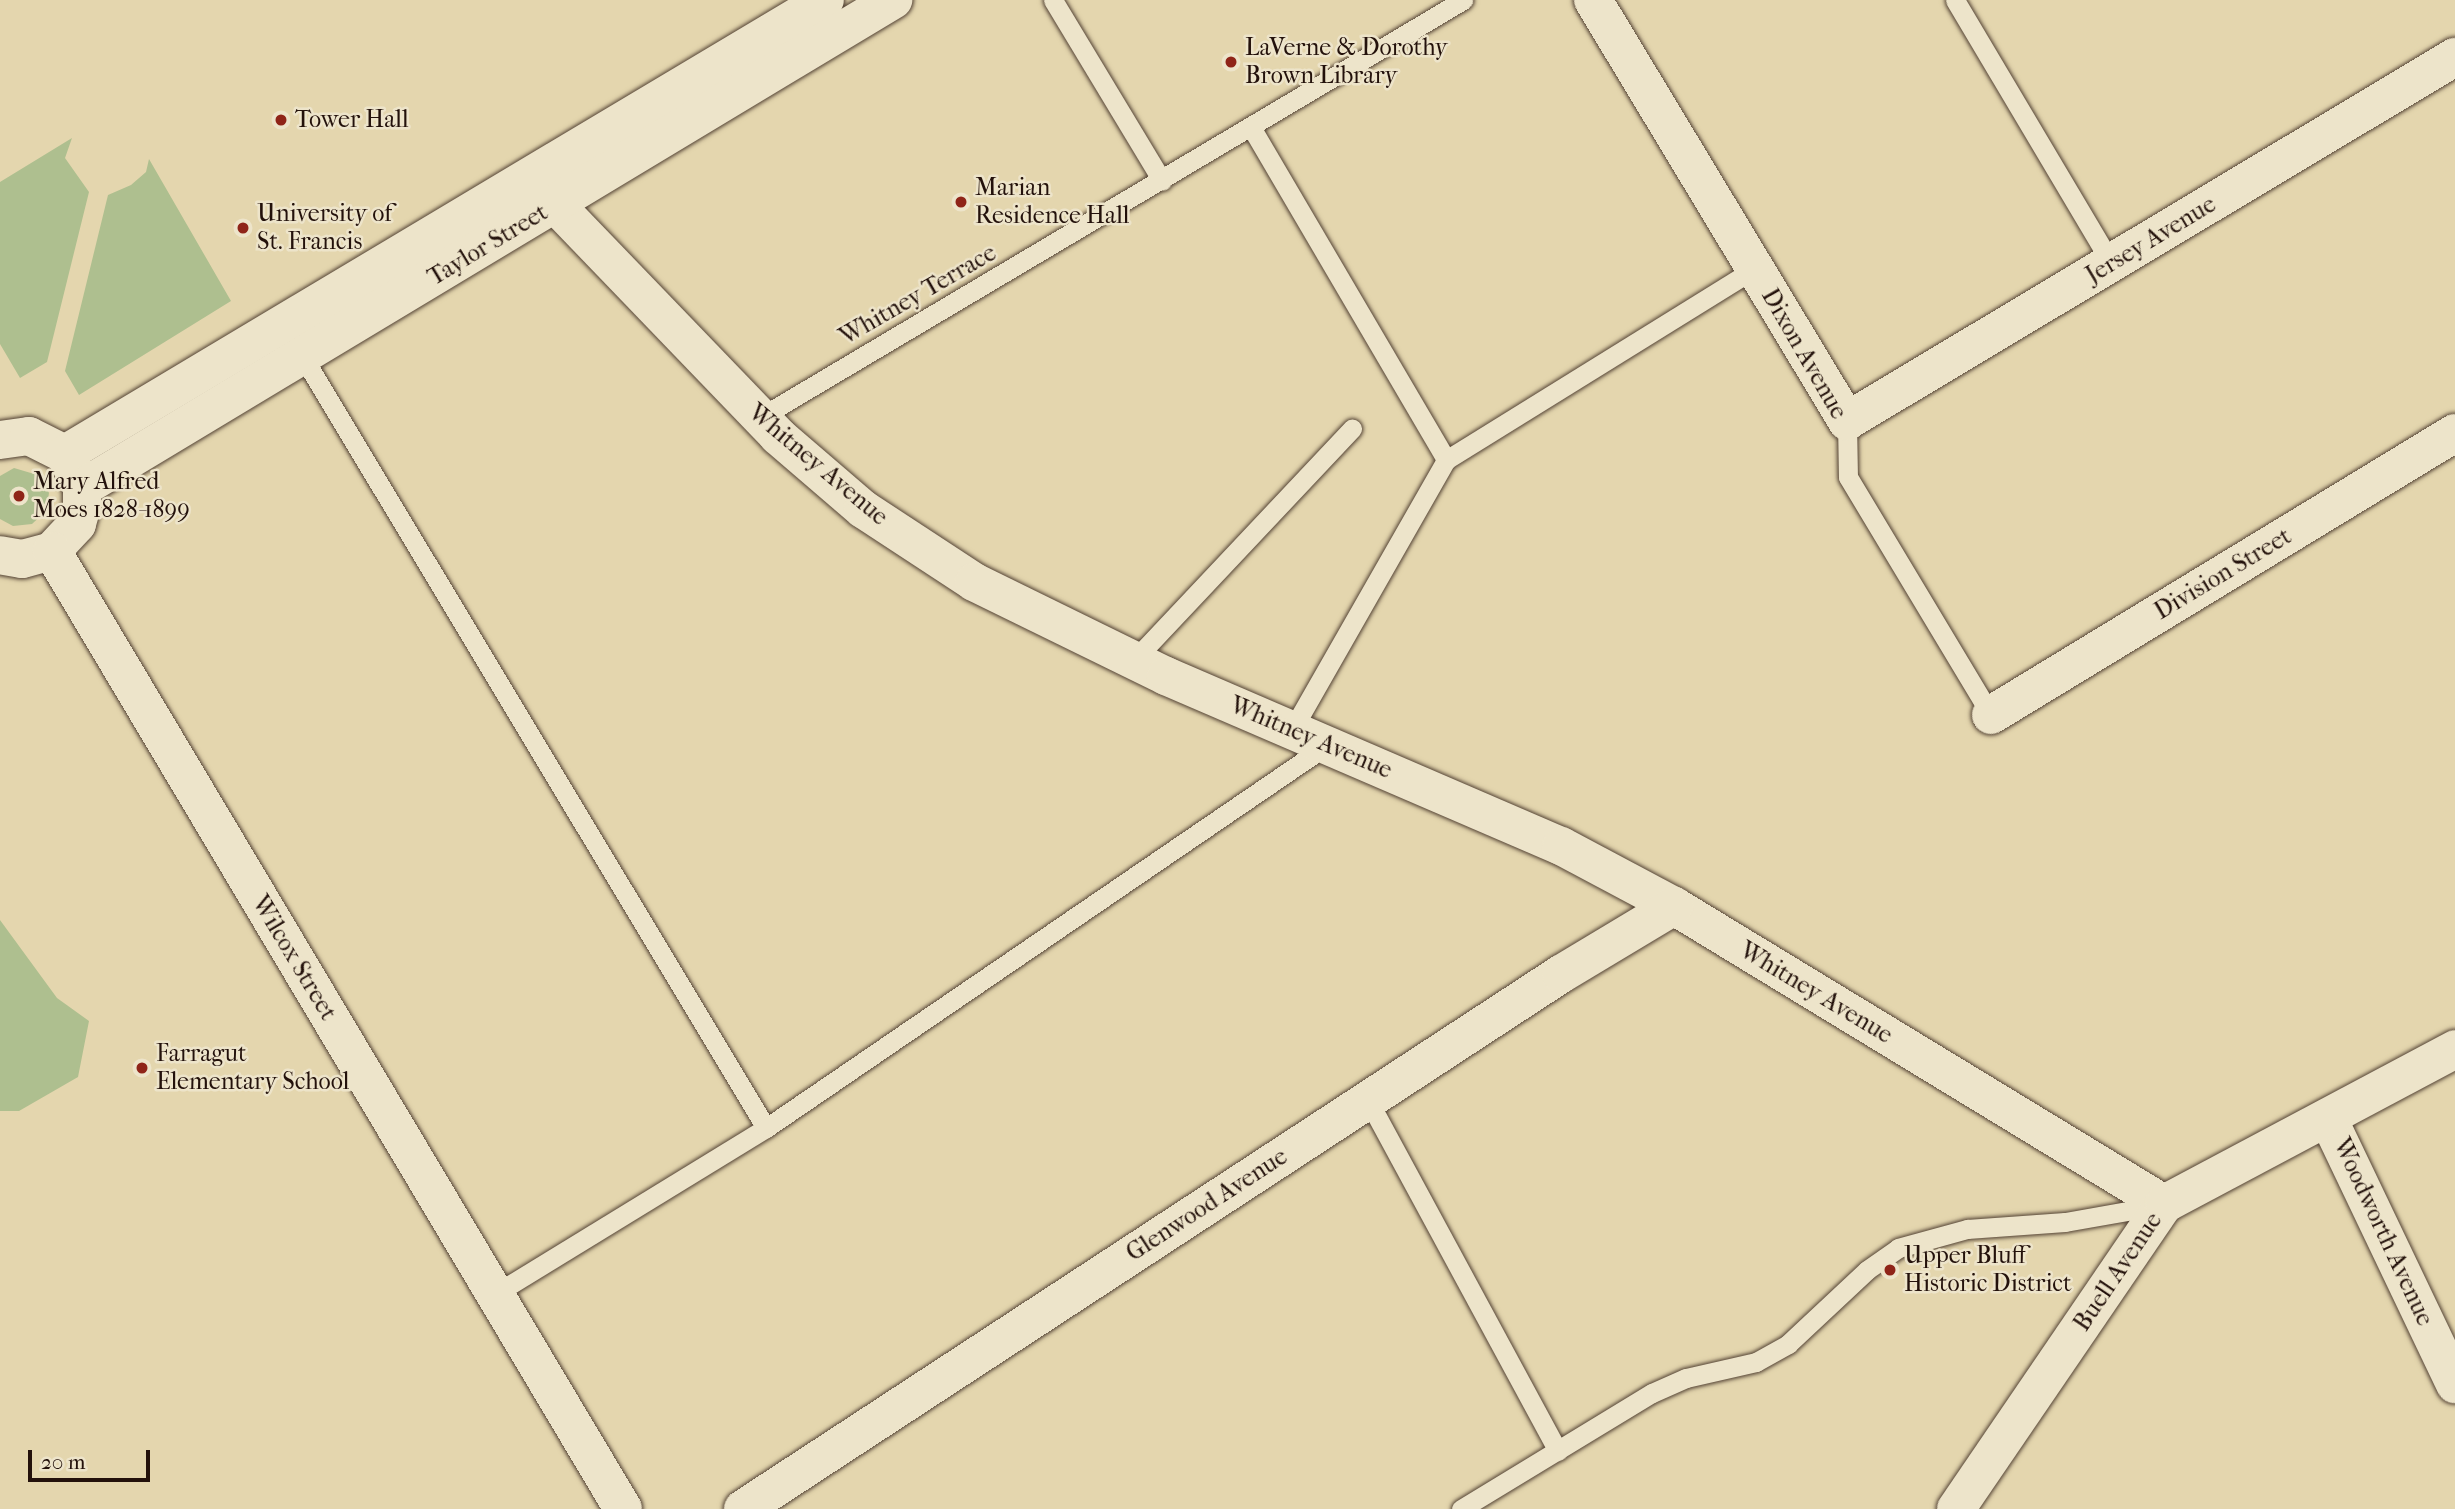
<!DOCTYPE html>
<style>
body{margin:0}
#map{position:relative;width:2455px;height:1509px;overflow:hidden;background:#e4d6ae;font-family:"IM FELL French Canon",serif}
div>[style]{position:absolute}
.green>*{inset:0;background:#aebf8f}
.roads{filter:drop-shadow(0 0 2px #534234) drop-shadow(0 0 2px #534234)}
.lane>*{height:19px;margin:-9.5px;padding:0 9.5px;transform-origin:9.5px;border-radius:9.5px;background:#ede4ca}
.street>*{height:38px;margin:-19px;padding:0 19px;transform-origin:19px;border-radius:19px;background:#ede4ca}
.dots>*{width:19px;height:19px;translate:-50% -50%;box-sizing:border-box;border:4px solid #ede4ca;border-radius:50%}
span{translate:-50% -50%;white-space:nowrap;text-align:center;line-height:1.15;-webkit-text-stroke:5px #ede4ca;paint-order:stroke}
.poi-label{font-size:24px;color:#23110b}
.left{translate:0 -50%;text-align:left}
.street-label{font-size:24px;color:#23110b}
.scale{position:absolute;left:28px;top:1450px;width:122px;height:32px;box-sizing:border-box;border:4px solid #23110b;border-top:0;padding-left:9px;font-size:21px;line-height:24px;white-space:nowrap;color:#23110b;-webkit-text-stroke:5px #ede4ca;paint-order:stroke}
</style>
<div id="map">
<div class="green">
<div style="clip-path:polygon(72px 138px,65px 158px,89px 192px,47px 362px,20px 378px,0 344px,0 182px)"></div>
<div style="clip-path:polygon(149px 159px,231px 301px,79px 395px,65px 371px,108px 195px,131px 185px,146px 172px)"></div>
<div style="clip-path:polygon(14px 468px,41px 476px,49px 493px,46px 511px,32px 524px,13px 526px,0 519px,0 476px)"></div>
<div style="clip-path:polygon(0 920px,57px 998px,89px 1021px,78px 1077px,19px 1111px,0 1111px)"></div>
</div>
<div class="roads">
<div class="lane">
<div style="left:1053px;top:0;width:211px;rotate:58.9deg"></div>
<div style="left:1955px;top:0;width:307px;rotate:59.3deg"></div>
<div style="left:1251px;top:127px;width:386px;rotate:59.6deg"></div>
<div style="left:1446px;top:460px;width:362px;rotate:-31.8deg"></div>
<div style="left:300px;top:352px;width:905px;rotate:59.01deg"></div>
<div style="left:759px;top:418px;width:819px;rotate:-30.7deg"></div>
<div style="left:1847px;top:421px;width:56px;rotate:89deg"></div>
<div style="left:1848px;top:477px;width:278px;rotate:59deg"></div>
<div style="left:1134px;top:660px;width:318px;rotate:-46.7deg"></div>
<div style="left:1292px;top:730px;width:311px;rotate:-60.3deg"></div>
<div style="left:1368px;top:1100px;width:399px;rotate:61.6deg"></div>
<div style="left:495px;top:1294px;width:318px;rotate:-31.5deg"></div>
<div style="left:766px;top:1128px;width:679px;rotate:-34.32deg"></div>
<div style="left:1461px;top:1509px;width:223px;rotate:-31.3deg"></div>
<div style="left:1652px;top:1393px;width:37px;rotate:-24deg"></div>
<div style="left:1686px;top:1378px;width:72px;rotate:-12.9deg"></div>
<div style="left:1756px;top:1362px;width:37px;rotate:-29deg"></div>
<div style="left:1788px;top:1344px;width:108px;rotate:-43.1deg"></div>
<div style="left:1867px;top:1270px;width:38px;rotate:-35deg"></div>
<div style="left:1898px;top:1248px;width:72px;rotate:-15.4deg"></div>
<div style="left:1967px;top:1229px;width:98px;rotate:-4.1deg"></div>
<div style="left:2065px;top:1222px;width:97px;rotate:-10deg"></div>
</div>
<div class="street">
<div style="left:1593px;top:0;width:492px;rotate:58.9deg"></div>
<div style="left:1847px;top:421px;width:709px;rotate:-30.91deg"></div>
<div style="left:530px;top:178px;width:358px;rotate:46.1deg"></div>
<div style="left:778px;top:436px;width:112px;rotate:40.7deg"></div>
<div style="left:863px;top:509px;width:133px;rotate:33.3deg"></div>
<div style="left:974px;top:582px;width:214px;rotate:26.1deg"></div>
<div style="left:1166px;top:676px;width:430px;rotate:23.3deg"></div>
<div style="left:1561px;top:846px;width:128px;rotate:28deg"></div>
<div style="left:1674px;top:906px;width:574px;rotate:31.31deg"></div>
<div style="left:0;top:440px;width:29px;rotate:-8deg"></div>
<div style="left:29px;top:436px;width:40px;rotate:26.6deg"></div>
<div style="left:65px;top:454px;width:38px;rotate:63deg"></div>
<div style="left:82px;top:488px;width:18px;rotate:90deg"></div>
<div style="left:82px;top:506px;width:19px;rotate:106deg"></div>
<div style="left:77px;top:524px;width:37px;rotate:133deg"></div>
<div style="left:52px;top:551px;width:31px;rotate:165deg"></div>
<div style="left:22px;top:559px;width:22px;rotate:-170deg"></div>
<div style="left:65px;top:454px;width:885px;rotate:-30.85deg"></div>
<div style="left:82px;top:488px;width:947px;rotate:-31.04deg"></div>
<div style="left:52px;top:551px;width:1115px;rotate:59.2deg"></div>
<div style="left:1991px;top:715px;width:543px;rotate:-31.29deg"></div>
<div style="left:2328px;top:1118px;width:295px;rotate:64.5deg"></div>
<div style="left:743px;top:1509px;width:977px;rotate:-33.19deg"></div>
<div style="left:1561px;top:974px;width:132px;rotate:-31deg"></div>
<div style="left:1956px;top:1509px;width:369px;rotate:-55.7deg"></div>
<div style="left:2164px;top:1204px;width:330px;rotate:-28deg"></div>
</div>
</div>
<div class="dots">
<div style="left:1231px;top:62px;background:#8f2418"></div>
<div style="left:281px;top:120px;background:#8f2418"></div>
<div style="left:961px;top:202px;background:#8f2418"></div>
<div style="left:243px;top:228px;background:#8f2418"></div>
<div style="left:19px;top:496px;background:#8f2418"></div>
<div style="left:142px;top:1068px;background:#8f2418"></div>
<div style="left:1890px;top:1270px;background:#8f2418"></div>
</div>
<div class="poi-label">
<span class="left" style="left:1245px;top:62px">LaVerne &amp; Dorothy<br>Brown Library</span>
<span class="left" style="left:295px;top:120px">Tower Hall</span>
<span class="left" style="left:975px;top:202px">Marian<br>Residence Hall</span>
<span class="left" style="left:257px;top:228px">University of<br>St. Francis</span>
<span class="left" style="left:33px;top:496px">Mary Alfred<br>Moes 1828-1899</span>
<span class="left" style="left:156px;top:1068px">Farragut<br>Elementary School</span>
<span class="left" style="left:1904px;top:1270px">Upper Bluff<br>Historic District</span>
</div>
<div class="street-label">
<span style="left:2151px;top:240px;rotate:-31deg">Jersey Avenue</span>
<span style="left:488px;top:245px;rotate:-31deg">Taylor Street</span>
<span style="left:918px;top:295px;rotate:-30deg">Whitney Terrace</span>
<span style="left:1804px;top:354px;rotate:60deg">Dixon Avenue</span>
<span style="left:818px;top:465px;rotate:40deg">Whitney Avenue</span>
<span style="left:2223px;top:574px;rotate:-31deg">Division Street</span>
<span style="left:1311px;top:738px;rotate:23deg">Whitney Avenue</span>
<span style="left:294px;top:958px;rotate:59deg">Wilcox Street</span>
<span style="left:1816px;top:993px;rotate:31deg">Whitney Avenue</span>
<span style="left:1207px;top:1205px;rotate:-33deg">Glenwood Avenue</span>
<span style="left:2383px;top:1232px;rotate:65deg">Woodworth Avenue</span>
<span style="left:2118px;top:1272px;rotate:-56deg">Buell Avenue</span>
</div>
<div class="scale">20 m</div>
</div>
